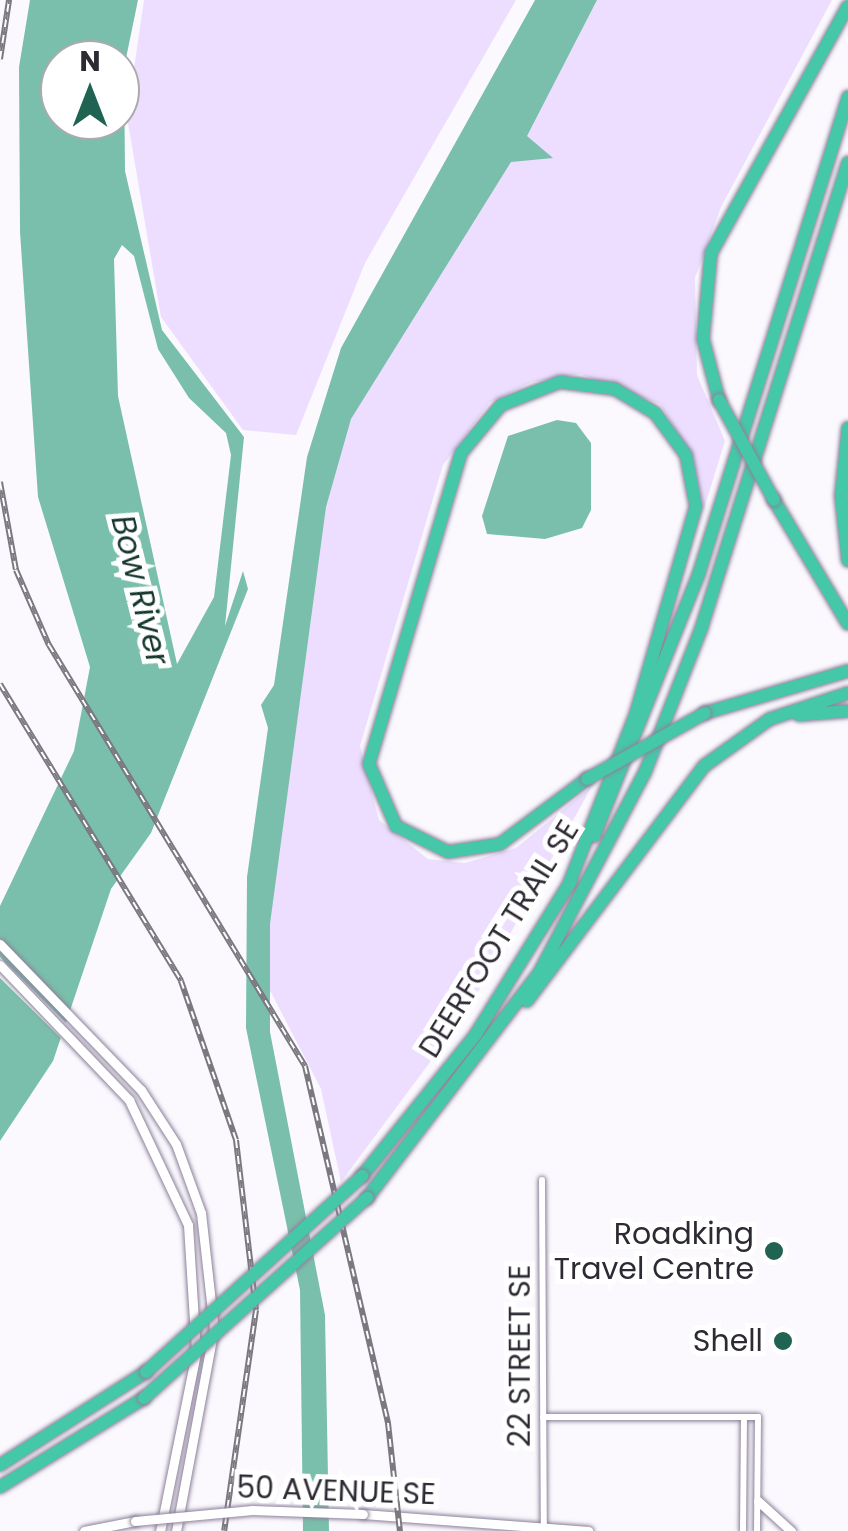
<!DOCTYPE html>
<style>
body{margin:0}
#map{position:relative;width:848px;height:1531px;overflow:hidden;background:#fbf9fe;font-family:Poppins,sans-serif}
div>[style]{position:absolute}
.green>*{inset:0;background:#eddeff}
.water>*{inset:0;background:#7abfab}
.pier>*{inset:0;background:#fbf9fe}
.roads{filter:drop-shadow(0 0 2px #8c819a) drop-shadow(0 0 2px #8c819a)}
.minor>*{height:6px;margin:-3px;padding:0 3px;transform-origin:3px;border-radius:3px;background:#fff}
.tertiary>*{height:9px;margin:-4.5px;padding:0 4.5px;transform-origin:4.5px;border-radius:4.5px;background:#fff}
.motorway>*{height:12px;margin:-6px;padding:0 6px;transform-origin:6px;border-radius:6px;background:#45c8a8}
.rail>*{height:6px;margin-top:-3px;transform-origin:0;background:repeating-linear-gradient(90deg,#fff 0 8px,#7b7880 0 16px);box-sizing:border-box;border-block:2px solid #7b7880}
.bridges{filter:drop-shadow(0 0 2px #8c819a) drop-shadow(0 0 2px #8c819a)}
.tertiary-bridge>*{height:9px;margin:-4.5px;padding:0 4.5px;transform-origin:4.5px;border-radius:4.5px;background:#fff}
.motorway-bridge>*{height:12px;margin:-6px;padding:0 6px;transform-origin:6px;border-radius:6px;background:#45c8a8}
.dots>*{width:28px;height:28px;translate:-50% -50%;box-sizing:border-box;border:5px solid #fff;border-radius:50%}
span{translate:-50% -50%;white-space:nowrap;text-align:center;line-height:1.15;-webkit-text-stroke:10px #fff;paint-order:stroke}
.street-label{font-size:30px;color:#2e2a34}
.poi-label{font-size:30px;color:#2e2a34}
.right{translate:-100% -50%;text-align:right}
.water-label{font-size:32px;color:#15362d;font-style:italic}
.north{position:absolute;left:40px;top:40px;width:100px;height:100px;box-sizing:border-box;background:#fff;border:2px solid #abaaae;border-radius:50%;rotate:0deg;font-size:28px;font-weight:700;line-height:40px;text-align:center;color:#2e2a34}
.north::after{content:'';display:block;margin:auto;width:35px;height:45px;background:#216353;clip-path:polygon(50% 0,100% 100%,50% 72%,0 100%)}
</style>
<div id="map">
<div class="green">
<div style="clip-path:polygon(144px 0,516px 0,365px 263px,296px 435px,243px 430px,161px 317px,127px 117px)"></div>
<div style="clip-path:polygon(589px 0,832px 0,721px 207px,695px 278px,697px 375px,725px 441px,704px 509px,693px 458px,660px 404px,580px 374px,532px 382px,490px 402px,443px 465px,360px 746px,379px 820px,428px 859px,465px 863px,516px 848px,592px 786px,465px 1015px,341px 1182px,321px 1089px,262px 975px,268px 864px,334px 440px)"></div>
</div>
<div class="water">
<div style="clip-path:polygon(evenodd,30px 0,138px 0,124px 68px,125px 171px,162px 330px,244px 437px,225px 626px,243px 571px,248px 589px,151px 833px,111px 889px,53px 1061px,0 1141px,0 906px,74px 751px,90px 667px,38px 497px,20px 232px,19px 67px,30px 0,60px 60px,120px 60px,120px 120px,60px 120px,60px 60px,30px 0,122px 245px,134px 256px,158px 349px,189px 398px,226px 433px,231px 455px,214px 597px,177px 664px,118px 396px,114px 259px,122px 245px)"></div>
<div style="clip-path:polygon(535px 0,597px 0,527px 136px,553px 158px,511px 162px,351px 419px,326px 507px,270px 924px,270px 1032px,325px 1315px,329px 1531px,303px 1531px,300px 1290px,246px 1028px,247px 877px,268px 728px,261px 705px,274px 685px,307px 457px,341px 348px)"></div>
<div style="clip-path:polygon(557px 420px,576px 423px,591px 443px,591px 510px,582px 528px,545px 539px,487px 534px,482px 516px,508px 436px)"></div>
</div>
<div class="pier">
<div style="clip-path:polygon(0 957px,72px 1029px,65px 1042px,0 978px)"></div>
</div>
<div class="roads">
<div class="minor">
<div style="left:542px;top:1180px;width:349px;rotate:89.7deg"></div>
<div style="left:543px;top:1417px;width:215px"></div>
<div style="left:758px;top:1417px;width:114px;rotate:90.5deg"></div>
<div style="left:743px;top:1531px;width:114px;rotate:-89.5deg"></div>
</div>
<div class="tertiary">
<div style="left:0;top:944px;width:203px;rotate:46deg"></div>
<div style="left:141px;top:1090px;width:64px;rotate:57.1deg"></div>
<div style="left:176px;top:1144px;width:73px;rotate:70.1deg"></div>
<div style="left:201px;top:1213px;width:116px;rotate:83.6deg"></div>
<div style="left:214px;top:1328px;width:207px;rotate:100.6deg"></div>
<div style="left:0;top:965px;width:187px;rotate:46.3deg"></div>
<div style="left:129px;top:1100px;width:138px;rotate:64.7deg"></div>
<div style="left:188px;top:1225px;width:128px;rotate:86.4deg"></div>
<div style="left:196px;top:1353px;width:182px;rotate:101.4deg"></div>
<div style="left:758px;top:1501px;width:45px;rotate:42.3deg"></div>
<div style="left:363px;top:1514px;width:226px;rotate:4.3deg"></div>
<div style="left:84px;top:1531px;width:52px;rotate:-11.1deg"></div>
</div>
<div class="motorway">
<div style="left:719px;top:400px;width:63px;rotate:-104.7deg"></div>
<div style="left:703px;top:339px;width:86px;rotate:-84.7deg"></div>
<div style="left:711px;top:253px;width:282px;rotate:-61deg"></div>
<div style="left:848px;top:428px;width:68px;rotate:95.9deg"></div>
<div style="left:841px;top:496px;width:65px;rotate:83.9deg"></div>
<div style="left:774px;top:500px;width:144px;rotate:59.2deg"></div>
<div style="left:705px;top:713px;width:149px;rotate:-16.4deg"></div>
<div style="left:799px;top:715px;width:49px;rotate:-4.7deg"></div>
<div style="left:594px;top:836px;width:283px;rotate:-68.2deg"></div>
<div style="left:699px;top:573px;width:499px;rotate:-72.6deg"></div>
<div style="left:568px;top:886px;width:186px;rotate:-68.5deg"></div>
<div style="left:636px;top:713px;width:215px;rotate:-73.8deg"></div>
<div style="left:696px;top:507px;width:53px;rotate:-100.9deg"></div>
<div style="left:686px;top:455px;width:52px;rotate:-126.4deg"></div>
<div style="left:655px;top:413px;width:47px;rotate:-149deg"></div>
<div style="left:615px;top:389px;width:55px;rotate:-172.7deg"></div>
<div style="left:560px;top:382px;width:63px;rotate:158.7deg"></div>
<div style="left:501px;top:405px;width:62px;rotate:129.8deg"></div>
<div style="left:461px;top:453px;width:324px;rotate:106.5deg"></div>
<div style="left:369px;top:764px;width:68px;rotate:66.5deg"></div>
<div style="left:396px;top:826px;width:58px;rotate:26.6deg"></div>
<div style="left:448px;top:852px;width:53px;rotate:-8.7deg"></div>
<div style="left:500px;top:844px;width:109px;rotate:-36.8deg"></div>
<div style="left:527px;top:1001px;width:294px;rotate:-53deg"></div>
<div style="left:704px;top:766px;width:81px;rotate:-35.5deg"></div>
<div style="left:770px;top:719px;width:82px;rotate:-18.4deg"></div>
<div style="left:362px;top:1176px;width:182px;rotate:-51.2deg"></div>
<div style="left:476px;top:1034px;width:180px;rotate:-58.2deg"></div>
<div style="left:367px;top:1198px;width:283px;rotate:-52.6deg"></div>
<div style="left:539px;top:973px;width:227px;rotate:-62.2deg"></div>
<div style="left:645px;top:772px;width:154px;rotate:-68.6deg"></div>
<div style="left:701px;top:629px;width:489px;rotate:-72.5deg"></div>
<div style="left:0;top:1465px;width:173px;rotate:-32.5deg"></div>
<div style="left:0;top:1487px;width:169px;rotate:-31.7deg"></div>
</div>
</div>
<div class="rail">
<div style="left:0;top:59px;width:60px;rotate:-81.3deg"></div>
<div style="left:0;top:482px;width:89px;rotate:79.7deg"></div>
<div style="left:16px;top:570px;width:82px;rotate:66.3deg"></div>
<div style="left:49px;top:645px;width:493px;rotate:58.7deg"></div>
<div style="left:305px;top:1066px;width:367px;rotate:76.9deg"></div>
<div style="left:388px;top:1423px;width:109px;rotate:83.7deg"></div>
<div style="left:0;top:684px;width:348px;rotate:58.6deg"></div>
<div style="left:181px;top:981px;width:168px;rotate:70.9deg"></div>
<div style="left:236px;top:1140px;width:171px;rotate:83.3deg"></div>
<div style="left:256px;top:1310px;width:223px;rotate:98.2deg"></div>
</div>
<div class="bridges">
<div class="tertiary-bridge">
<div style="left:135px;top:1521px;width:118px;rotate:-5.4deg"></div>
<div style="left:252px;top:1510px;width:111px;rotate:2.1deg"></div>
</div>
<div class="motorway-bridge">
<div style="left:719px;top:400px;width:114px;rotate:61.2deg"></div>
<div style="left:587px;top:779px;width:135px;rotate:-29.2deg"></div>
<div style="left:146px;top:1372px;width:292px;rotate:-42.2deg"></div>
<div style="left:144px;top:1398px;width:300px;rotate:-41.9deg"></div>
</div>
</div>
<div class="dots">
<div style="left:774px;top:1251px;background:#216353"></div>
<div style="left:783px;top:1341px;background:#216353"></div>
</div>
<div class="street-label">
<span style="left:499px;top:939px;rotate:-58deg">DEERFOOT TRAIL SE</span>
<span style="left:520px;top:1356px;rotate:-90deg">22 STREET SE</span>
<span style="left:336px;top:1491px;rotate:2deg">50 AVENUE SE</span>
</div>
<div class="poi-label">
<span class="right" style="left:754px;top:1251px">Roadking<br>Travel Centre</span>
<span class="right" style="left:763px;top:1341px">Shell</span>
</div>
<div class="water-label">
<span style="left:140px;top:590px;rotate:76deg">Bow River</span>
</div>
<div class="north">N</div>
</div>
